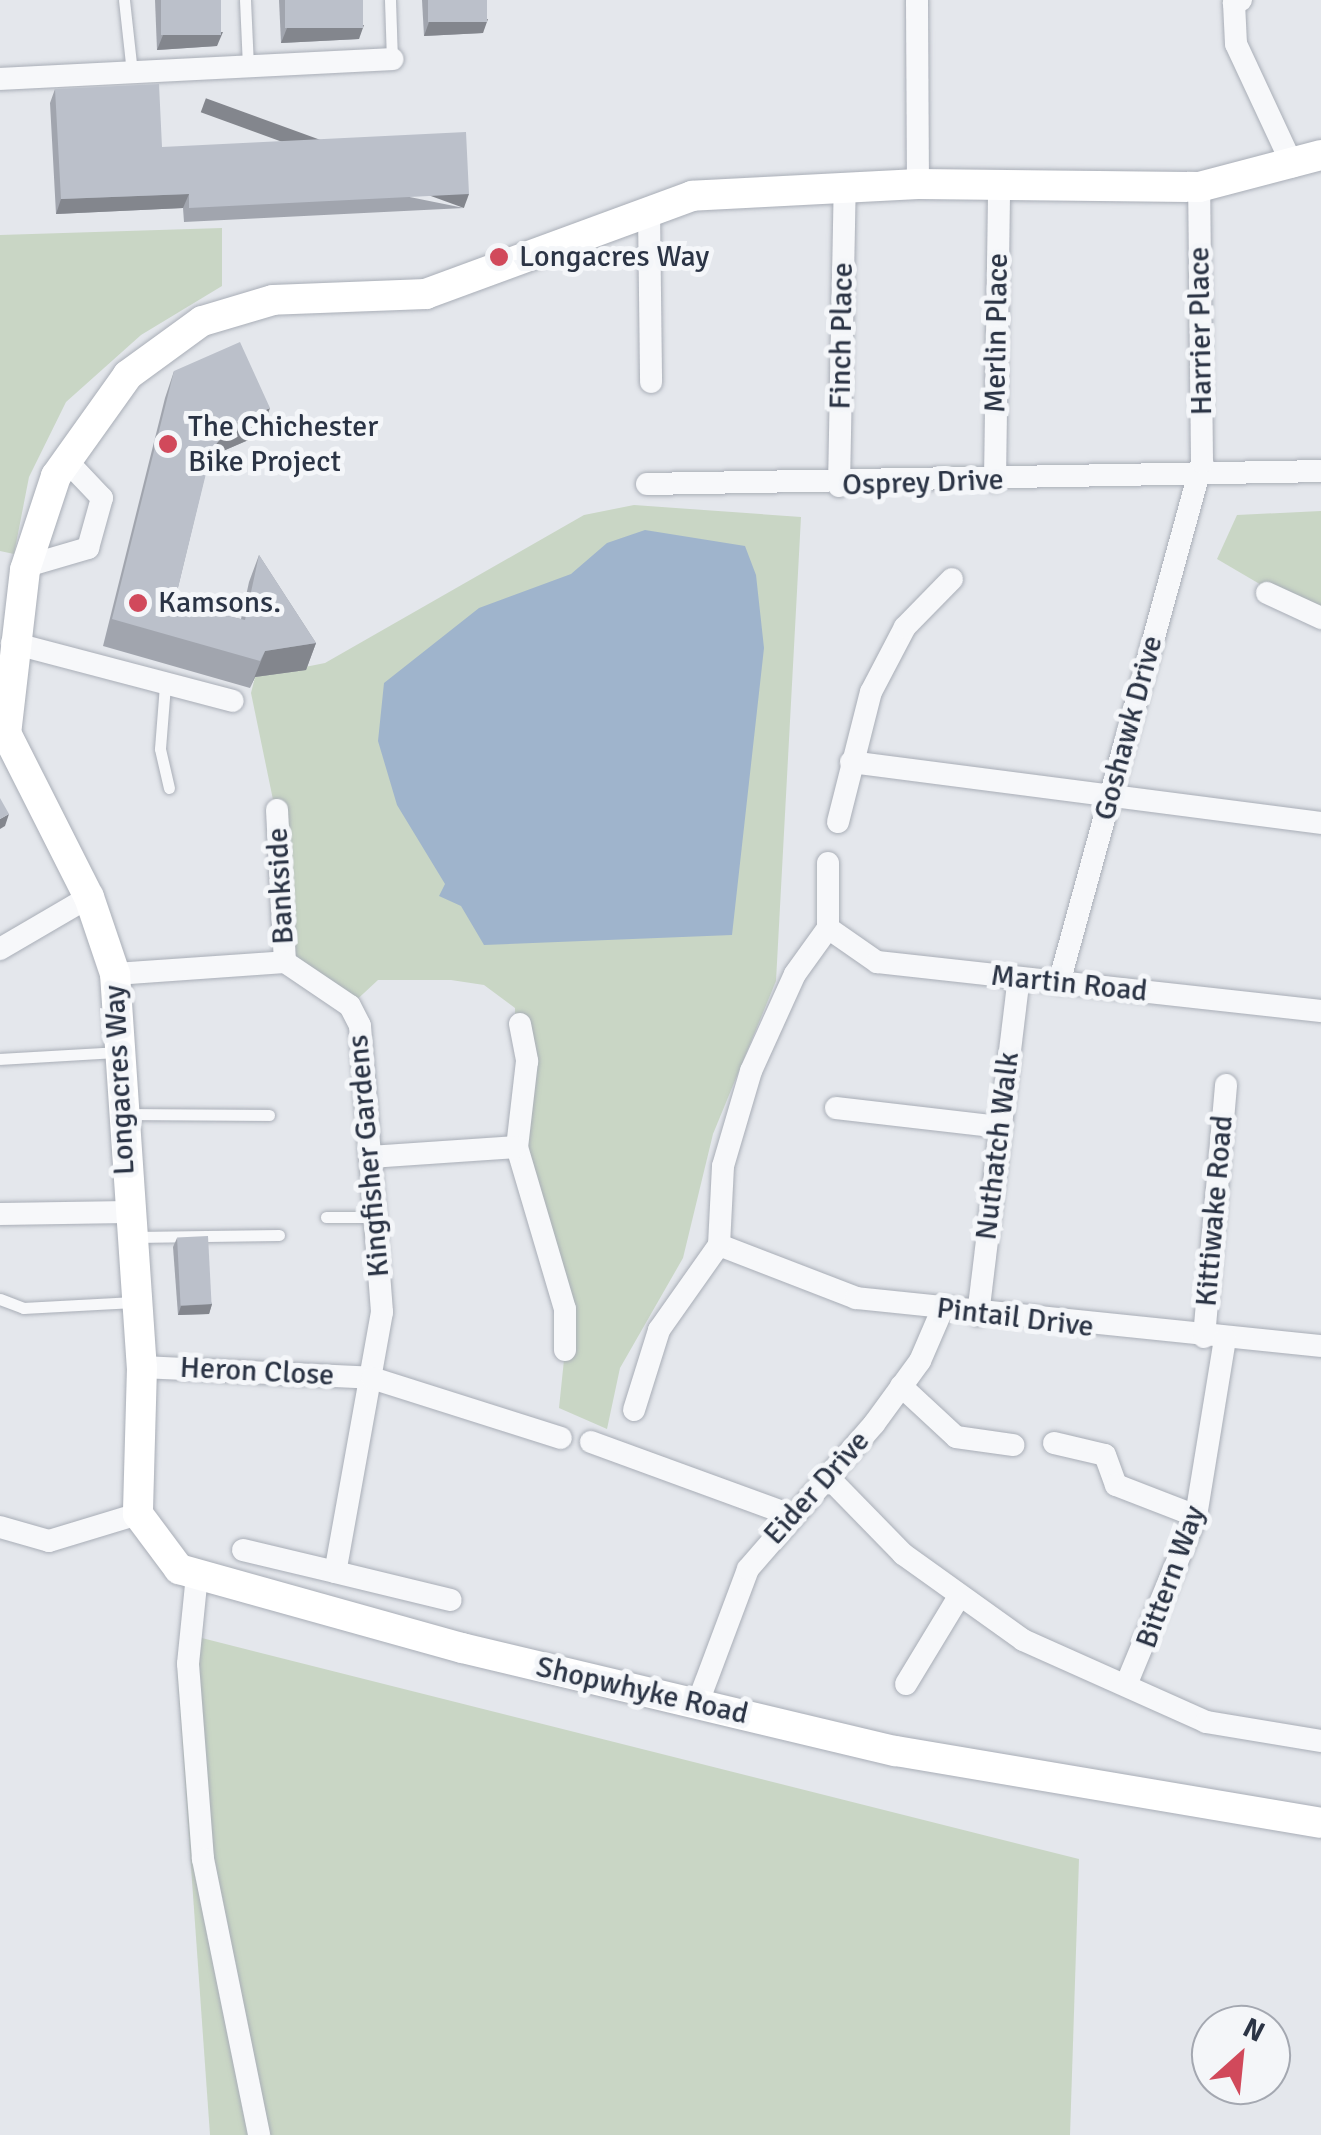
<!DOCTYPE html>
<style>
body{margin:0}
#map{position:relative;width:1321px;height:2135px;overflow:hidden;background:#e4e7ec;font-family:Signika,sans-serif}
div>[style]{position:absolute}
.green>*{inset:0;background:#c9d6c5}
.water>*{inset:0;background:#9fb4cc}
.roads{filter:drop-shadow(0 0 2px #a9aeb7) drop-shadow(0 0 2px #a9aeb7)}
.service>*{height:11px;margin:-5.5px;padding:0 5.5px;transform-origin:5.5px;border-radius:5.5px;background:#f7f8fa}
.minor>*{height:22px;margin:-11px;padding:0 11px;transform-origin:11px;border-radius:11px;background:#f7f8fa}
.secondary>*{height:30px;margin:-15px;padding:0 15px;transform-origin:15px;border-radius:15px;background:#fff}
.wall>*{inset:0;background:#a1a5ae}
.shaded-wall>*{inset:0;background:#83868d;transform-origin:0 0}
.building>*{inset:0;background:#bbc0ca;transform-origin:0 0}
.dots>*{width:28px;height:28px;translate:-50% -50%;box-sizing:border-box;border:5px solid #f4f6f9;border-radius:50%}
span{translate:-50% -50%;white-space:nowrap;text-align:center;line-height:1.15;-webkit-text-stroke:10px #f4f6f9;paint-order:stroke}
.poi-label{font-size:30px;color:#2b3445}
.left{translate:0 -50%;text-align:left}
.street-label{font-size:30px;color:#2b3445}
.north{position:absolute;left:1191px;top:2005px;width:100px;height:100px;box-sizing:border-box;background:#f4f6f9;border:2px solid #a4a8b1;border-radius:50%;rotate:27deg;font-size:28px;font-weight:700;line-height:40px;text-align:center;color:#2b3445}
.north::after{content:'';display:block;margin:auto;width:35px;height:45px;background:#d1495b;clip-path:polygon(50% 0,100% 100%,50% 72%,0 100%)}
</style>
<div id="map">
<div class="green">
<div style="clip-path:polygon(222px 228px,222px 286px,141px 335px,66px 402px,29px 477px,14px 554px,0 551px,0 235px)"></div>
<div style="clip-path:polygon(634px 505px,801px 517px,776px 981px,713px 1134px,683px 1258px,620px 1368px,607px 1429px,559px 1408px,565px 1350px,517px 1147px,515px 1008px,484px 985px,451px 980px,378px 980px,350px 1006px,285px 962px,284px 853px,251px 693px,255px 677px,325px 663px,584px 515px)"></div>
<div style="clip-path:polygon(1321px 511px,1321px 620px,1217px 559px,1237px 515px)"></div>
<div style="clip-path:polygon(190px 1635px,1079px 1859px,1070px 2135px,210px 2135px,177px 1669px)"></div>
</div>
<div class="water">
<div style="clip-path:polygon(645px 530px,745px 546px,756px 575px,764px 648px,732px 935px,484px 945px,461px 906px,439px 896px,445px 884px,397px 805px,378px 741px,384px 683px,479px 608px,571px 574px,607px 543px)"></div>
</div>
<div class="roads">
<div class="service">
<div style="left:124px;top:0;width:73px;rotate:83.7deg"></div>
<div style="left:245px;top:0;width:67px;rotate:87.4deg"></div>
<div style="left:390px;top:0;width:59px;rotate:88.1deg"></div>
<div style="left:165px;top:685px;width:64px;rotate:94.5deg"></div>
<div style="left:160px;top:749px;width:40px;rotate:77deg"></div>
<div style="left:0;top:1059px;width:119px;rotate:-3.4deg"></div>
<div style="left:127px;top:1114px;width:142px;rotate:0.4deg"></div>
<div style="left:326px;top:1217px;width:47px"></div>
<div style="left:134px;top:1237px;width:145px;rotate:-0.8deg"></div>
<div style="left:0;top:1299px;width:25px;rotate:21deg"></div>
<div style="left:23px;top:1308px;width:111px;rotate:-3.1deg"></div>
</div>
<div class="minor">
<div style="left:917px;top:0;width:184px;rotate:89.7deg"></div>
<div style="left:1241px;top:0;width:8px;rotate:157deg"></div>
<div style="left:1234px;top:3px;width:41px;rotate:87.2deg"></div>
<div style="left:1236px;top:44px;width:135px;rotate:65deg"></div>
<div style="left:0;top:79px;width:393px;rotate:-2.9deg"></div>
<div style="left:649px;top:212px;width:170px;rotate:89.3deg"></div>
<div style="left:995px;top:481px;width:297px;rotate:-89.2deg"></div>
<div style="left:647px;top:484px;width:674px;rotate:-1.1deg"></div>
<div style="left:839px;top:486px;width:299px;rotate:-88.9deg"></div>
<div style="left:27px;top:566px;width:64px;rotate:-16.4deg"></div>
<div style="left:88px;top:548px;width:52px;rotate:-74.4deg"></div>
<div style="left:102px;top:498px;width:54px;rotate:-133.5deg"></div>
<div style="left:1267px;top:593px;width:60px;rotate:24.8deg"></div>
<div style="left:12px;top:643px;width:228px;rotate:14.7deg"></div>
<div style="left:851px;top:762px;width:474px;rotate:7.4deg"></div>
<div style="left:277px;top:810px;width:152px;rotate:87deg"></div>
<div style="left:838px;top:822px;width:134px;rotate:-75.8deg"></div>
<div style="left:871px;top:692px;width:73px;rotate:-62.4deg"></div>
<div style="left:905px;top:627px;width:67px;rotate:-45.6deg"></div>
<div style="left:828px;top:928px;width:60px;rotate:34.8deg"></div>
<div style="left:877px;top:962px;width:447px;rotate:6.3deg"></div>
<div style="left:828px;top:928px;width:65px;rotate:-90deg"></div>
<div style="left:0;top:949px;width:103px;rotate:-30.3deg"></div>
<div style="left:115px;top:974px;width:170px;rotate:-4deg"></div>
<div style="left:285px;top:962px;width:78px;rotate:34.1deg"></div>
<div style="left:350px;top:1006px;width:22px;rotate:63deg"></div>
<div style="left:360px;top:1026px;width:287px;rotate:85.6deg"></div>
<div style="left:382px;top:1312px;width:264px;rotate:100.2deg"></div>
<div style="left:335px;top:1572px;width:119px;rotate:13.6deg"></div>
<div style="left:1059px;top:983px;width:540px;rotate:-74.65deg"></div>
<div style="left:1202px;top:462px;width:275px;rotate:-90.6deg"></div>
<div style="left:520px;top:1024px;width:38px;rotate:79deg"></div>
<div style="left:527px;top:1061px;width:87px;rotate:96.6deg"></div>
<div style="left:517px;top:1147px;width:169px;rotate:73.5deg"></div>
<div style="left:565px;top:1309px;width:41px;rotate:90deg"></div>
<div style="left:836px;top:1108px;width:166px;rotate:6.6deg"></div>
<div style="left:370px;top:1157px;width:147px;rotate:-3.9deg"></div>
<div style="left:0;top:1214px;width:128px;rotate:-0.9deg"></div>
<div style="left:719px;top:1245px;width:147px;rotate:21.1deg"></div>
<div style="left:856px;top:1298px;width:467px;rotate:5.9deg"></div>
<div style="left:978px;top:1315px;width:339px;rotate:-83.1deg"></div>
<div style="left:1204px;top:1337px;width:253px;rotate:-85deg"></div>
<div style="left:142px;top:1367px;width:230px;rotate:2.7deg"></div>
<div style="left:372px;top:1378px;width:198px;rotate:17.6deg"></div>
<div style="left:901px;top:1386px;width:75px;rotate:42.8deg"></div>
<div style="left:956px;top:1437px;width:58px;rotate:8deg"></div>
<div style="left:634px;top:1410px;width:84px;rotate:-72.6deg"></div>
<div style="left:659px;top:1330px;width:104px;rotate:-54.8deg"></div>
<div style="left:719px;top:1245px;width:79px;rotate:-87.1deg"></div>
<div style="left:723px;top:1166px;width:99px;rotate:-73.6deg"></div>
<div style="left:751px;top:1071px;width:107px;rotate:-65.6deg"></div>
<div style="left:795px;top:974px;width:57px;rotate:-54.3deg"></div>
<div style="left:591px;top:1442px;width:210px;rotate:20.1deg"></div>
<div style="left:1054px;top:1443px;width:52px;rotate:13.2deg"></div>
<div style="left:1105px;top:1455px;width:32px;rotate:70deg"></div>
<div style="left:1116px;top:1485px;width:86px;rotate:21.2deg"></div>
<div style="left:827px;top:1476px;width:109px;rotate:45.7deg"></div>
<div style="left:903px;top:1554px;width:148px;rotate:35.6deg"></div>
<div style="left:1023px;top:1640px;width:201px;rotate:24.1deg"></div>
<div style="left:1206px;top:1722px;width:117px;rotate:9.4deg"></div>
<div style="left:0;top:1527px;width:51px;rotate:15.9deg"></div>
<div style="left:49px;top:1541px;width:93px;rotate:-16.9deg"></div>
<div style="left:243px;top:1550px;width:95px;rotate:13.4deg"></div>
<div style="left:197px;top:1575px;width:89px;rotate:95.8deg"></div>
<div style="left:188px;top:1664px;width:196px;rotate:85.6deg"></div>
<div style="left:203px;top:1859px;width:282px;rotate:78.5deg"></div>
<div style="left:906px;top:1684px;width:100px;rotate:-58.8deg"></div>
<div style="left:1126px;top:1685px;width:183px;rotate:-67.5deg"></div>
<div style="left:1196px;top:1516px;width:179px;rotate:-80.7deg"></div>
<div style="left:697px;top:1705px;width:145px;rotate:-69.4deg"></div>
<div style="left:748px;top:1569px;width:192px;rotate:-49deg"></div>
<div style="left:874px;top:1424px;width:78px;rotate:-53.9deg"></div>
<div style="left:920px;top:1361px;width:56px;rotate:-66.7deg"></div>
</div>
<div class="secondary">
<div style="left:1321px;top:155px;width:126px;rotate:165.3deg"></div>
<div style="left:1199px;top:187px;width:281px;rotate:-179.4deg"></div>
<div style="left:918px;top:184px;width:226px;rotate:177deg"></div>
<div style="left:692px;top:196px;width:283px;rotate:159.8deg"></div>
<div style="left:426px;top:294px;width:153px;rotate:177.8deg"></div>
<div style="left:273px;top:300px;width:74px;rotate:163.5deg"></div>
<div style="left:202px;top:321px;width:92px;rotate:143.9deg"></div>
<div style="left:128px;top:375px;width:124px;rotate:125.5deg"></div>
<div style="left:56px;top:476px;width:99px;rotate:108.3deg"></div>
<div style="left:25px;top:570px;width:164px;rotate:96.6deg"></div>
<div style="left:6px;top:733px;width:184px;rotate:63.2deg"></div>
<div style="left:89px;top:897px;width:81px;rotate:71.3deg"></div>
<div style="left:115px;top:974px;width:394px;rotate:86.1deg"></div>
<div style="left:142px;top:1367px;width:147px;rotate:91.6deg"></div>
<div style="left:138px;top:1514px;width:69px;rotate:53.3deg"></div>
<div style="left:179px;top:1569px;width:294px;rotate:15.6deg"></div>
<div style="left:462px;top:1648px;width:446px;rotate:13.4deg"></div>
<div style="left:896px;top:1751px;width:431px;rotate:9.6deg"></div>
</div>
</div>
<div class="wall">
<div style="clip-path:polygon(155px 0,221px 0,217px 46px,157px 50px)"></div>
<div style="clip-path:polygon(279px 0,363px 0,359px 39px,281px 43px)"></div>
<div style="clip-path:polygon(422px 0,487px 0,483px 33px,424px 36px)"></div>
<div style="clip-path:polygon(55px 89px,162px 147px,464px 208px,184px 222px,183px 208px,56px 214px,50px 103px)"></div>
<div style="clip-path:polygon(174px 371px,260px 435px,223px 451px,206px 471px,174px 604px,241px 619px,249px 582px,259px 555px,316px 643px,306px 670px,255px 677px,250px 688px,103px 646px,165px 398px)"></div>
<div style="clip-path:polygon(177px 1238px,212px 1304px,209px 1314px,178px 1315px,173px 1247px)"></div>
</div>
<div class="shaded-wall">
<div style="clip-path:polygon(488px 19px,483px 33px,424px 36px,429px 22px)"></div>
<div style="clip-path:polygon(364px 25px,359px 39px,281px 43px,287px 28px)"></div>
<div style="clip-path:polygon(223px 32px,217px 46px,157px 50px,163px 35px)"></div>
<div style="clip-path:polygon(189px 194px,183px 208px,56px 214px,61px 199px)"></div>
<div style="left:469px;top:194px;width:15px;height:280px;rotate:110deg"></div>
<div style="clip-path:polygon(270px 408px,260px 435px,223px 451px,202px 476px,212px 449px,233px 424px)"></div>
<div style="clip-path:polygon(316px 643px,306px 670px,255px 677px,250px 688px,265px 651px)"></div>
<div style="clip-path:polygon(9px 814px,5px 826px,0 829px,0 819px)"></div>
<div style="clip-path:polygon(212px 1304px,209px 1314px,178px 1315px,181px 1306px)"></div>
</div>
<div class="building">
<div style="left:161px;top:0;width:60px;height:35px"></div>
<div style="left:285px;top:0;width:78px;height:28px"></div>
<div style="left:428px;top:0;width:59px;height:22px"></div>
<div style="clip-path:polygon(159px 84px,162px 147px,466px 132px,469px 194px,189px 208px,189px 194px,61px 199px,55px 89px)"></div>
<div style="clip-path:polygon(240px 342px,270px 408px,233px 424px,212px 449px,174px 604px,245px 620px,259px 555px,316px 643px,265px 651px,260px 661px,112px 619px,174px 371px)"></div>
<div style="clip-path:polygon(0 798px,9px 814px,0 819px)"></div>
<div style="left:208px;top:1236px;width:68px;height:31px;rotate:87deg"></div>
</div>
<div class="dots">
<div style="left:499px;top:257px;background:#d1495b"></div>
<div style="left:168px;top:444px;background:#d1495b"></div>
<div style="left:138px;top:603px;background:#d1495b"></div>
</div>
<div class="poi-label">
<span class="left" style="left:519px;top:257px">Longacres Way</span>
<span class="left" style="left:188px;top:444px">The Chichester<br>Bike Project</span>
<span class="left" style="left:158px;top:603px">Kamsons.</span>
</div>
<div class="street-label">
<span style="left:1201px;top:331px;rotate:-91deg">Harrier Place</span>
<span style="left:997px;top:333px;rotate:-89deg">Merlin Place</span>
<span style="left:842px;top:336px;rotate:-89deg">Finch Place</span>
<span style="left:923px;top:483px;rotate:-2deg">Osprey Drive</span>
<span style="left:1129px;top:728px;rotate:-75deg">Goshawk Drive</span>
<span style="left:281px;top:886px;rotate:-93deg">Bankside</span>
<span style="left:1069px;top:984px;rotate:6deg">Martin Road</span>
<span style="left:120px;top:1080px;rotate:-93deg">Longacres Way</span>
<span style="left:998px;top:1146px;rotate:-83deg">Nuthatch Walk</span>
<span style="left:369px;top:1156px;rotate:-95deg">Kingfisher Gardens</span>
<span style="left:1215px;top:1211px;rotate:-85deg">Kittiwake Road</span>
<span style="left:1015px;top:1318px;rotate:7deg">Pintail Drive</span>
<span style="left:257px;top:1372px;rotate:3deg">Heron Close</span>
<span style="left:817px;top:1488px;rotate:-48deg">Eider Drive</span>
<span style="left:1171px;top:1577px;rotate:-70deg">Bittern Way</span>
<span style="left:642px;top:1691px;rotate:13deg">Shopwhyke Road</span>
</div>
<div class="north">N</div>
</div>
